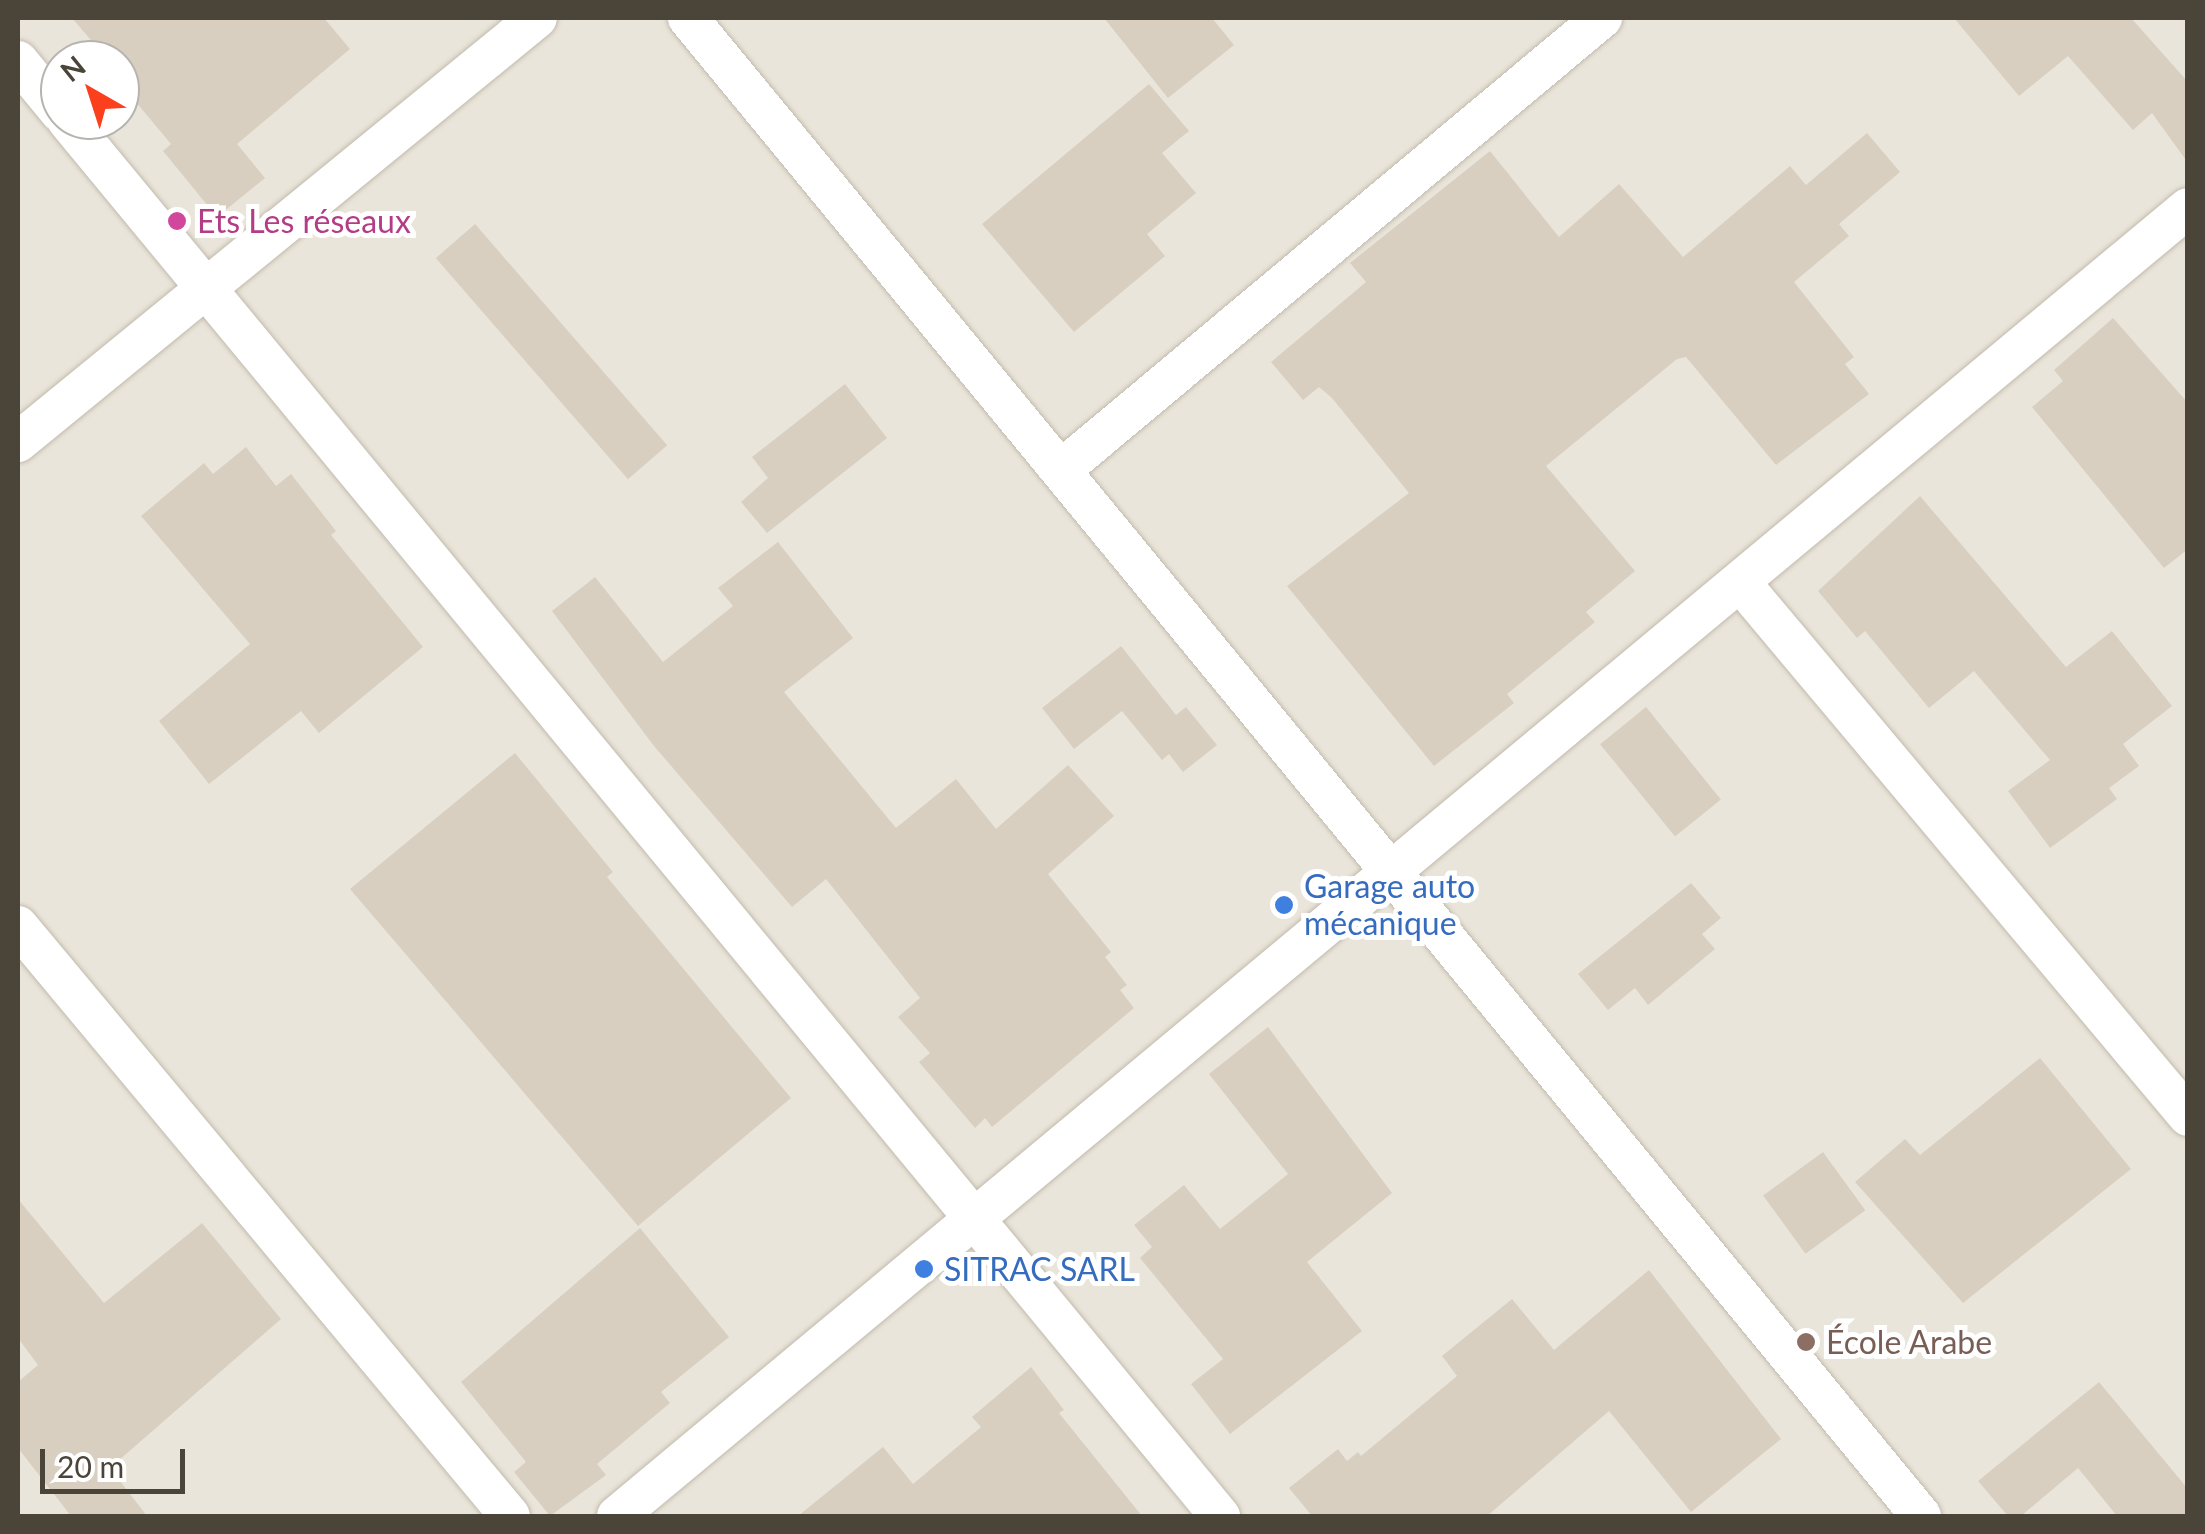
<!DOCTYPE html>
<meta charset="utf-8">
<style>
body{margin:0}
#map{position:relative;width:2205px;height:1534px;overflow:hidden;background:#f6f3ec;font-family:Lato,sans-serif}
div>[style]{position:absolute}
.residential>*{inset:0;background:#eae5da}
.building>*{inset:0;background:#d8cfc1;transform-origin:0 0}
.roads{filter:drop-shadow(0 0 2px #c2bbae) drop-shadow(0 0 2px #c2bbae)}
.minor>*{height:40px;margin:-20px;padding:0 20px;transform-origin:20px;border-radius:20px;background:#fff}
.dots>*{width:28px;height:28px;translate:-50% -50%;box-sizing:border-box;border:5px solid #fff;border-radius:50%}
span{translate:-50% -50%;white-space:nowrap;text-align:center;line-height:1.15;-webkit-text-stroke:10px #fff;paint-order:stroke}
.hotel-label{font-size:32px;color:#b23c85}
.left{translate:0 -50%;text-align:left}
.shop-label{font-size:32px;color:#366cbe}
.education-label{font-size:32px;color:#785e54}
.frame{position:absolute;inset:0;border:20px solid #4b4439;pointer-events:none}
.north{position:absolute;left:40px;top:40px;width:100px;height:100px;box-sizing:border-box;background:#fff;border:2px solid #b7b4b0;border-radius:50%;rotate:321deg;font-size:28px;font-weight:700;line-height:40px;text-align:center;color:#4b4439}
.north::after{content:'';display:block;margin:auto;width:35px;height:45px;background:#fc3f1d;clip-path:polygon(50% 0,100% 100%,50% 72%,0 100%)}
.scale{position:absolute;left:40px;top:1449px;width:145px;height:45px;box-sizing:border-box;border:5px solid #4b4439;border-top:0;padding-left:12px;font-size:30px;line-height:35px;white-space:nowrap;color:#4b4439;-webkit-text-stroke:8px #fff;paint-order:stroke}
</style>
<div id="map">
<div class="residential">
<div style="clip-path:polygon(evenodd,18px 18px,2187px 18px,2187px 1516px,18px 1516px,18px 18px,60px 60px,120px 60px,120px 120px,60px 120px,60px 60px)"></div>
</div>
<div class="building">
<div style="clip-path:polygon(72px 18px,324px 18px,350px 49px,237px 144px,265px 178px,217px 217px,163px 151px,171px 144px,120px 83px,120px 60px,108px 60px)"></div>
<div style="clip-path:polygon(1104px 18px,1212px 18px,1234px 45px,1168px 98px)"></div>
<div style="clip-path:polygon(1954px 18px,2131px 18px,2188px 82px,2188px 163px,2152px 113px,2133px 130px,2068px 56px,2019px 96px)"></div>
<div style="clip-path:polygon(1149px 84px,1189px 131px,1162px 153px,1196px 193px,1147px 234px,1165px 256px,1074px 332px,982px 224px)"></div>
<div style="clip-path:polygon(1867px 133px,1900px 172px,1839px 224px,1849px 236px,1794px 282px,1854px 357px,1845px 364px,1869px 394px,1776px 465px,1686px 357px,1677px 359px,1546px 466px,1635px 571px,1586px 612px,1595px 622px,1507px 694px,1514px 703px,1434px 766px,1287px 586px,1409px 493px,1332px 398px,1319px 387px,1303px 400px,1271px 362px,1366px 282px,1350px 263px,1490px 151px,1559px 237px,1619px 184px,1683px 257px,1790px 166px,1806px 185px)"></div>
<div style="left:475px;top:224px;width:293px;height:52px;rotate:49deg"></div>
<div style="clip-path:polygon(2113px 318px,2188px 403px,2188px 549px,2164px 568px,2032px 407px,2063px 381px,2054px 370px)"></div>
<div style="clip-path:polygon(845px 384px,887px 438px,767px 533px,741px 502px,768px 478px,752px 457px)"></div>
<div style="clip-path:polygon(246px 447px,276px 486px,291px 474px,336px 531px,331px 535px,423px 647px,319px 733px,301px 711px,209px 784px,159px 721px,250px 644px,141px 516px,204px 463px,213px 474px)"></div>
<div style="clip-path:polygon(1920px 496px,2066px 667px,2112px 631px,2172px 706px,2123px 744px,2139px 766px,2109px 788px,2117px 799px,2050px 848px,2008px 791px,2050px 760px,1974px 671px,1929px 708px,1865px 631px,1857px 638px,1818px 591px)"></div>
<div style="clip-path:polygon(778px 542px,853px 638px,784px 692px,896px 828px,956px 779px,996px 829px,1068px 765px,1114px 816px,1048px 874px,1111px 952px,1105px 957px,1127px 985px,1120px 990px,1134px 1008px,992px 1127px,985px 1118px,975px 1128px,919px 1062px,930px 1053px,898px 1017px,920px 998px,826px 879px,792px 907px,654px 746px,552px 611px,595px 577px,663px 662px,733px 606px,718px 588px)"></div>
<div style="clip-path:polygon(1121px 646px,1176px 715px,1186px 707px,1217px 745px,1183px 772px,1169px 754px,1162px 760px,1122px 711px,1074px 749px,1042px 708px)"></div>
<div style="left:1646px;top:707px;width:119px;height:59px;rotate:51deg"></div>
<div style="clip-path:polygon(515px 753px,613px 872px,607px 877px,791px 1098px,638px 1226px,350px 889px)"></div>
<div style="clip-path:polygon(1691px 883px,1721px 918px,1702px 934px,1715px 949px,1648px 1005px,1635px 988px,1608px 1010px,1578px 974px)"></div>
<div style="clip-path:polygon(1268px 1027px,1392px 1193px,1307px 1262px,1362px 1331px,1230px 1434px,1191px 1384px,1223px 1359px,1140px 1258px,1152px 1247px,1134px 1225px,1184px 1185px,1220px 1229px,1288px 1174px,1209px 1074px)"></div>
<div style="clip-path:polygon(2040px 1058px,2131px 1169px,1963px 1303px,1855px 1182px,1905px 1139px,1920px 1155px)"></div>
<div style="left:1823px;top:1152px;width:72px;height:74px;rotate:54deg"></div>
<div style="clip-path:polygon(18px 1199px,104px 1303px,202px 1223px,281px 1319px,110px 1468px,147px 1516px,71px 1516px,18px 1448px,18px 1382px,38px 1365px,18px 1338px)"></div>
<div style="clip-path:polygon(640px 1228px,729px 1337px,661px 1392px,670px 1403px,597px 1464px,606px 1475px,550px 1516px,514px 1472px,526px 1462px,461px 1382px)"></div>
<div style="clip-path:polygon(1649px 1270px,1781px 1439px,1691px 1512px,1609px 1411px,1487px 1516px,1312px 1516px,1289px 1488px,1338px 1449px,1347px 1461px,1358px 1452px,1361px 1456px,1457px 1376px,1442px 1356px,1512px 1299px,1554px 1350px)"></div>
<div style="clip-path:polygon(1031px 1367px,1064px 1410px,1059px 1413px,1142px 1516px,798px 1516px,883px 1447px,913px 1484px,981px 1427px,972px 1417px)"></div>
<div style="clip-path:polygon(2099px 1382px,2188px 1489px,2188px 1516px,2117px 1516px,2078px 1468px,2021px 1516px,2008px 1516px,1978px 1481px)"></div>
</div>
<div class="roads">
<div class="minor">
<div style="left:688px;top:18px;width:1940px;rotate:50.54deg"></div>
<div style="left:18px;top:61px;width:66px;rotate:50.5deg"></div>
<div style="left:67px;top:120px;width:1811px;rotate:50.45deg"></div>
<div style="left:18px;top:442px;width:670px;rotate:-39.25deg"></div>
<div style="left:1061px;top:470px;width:705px;rotate:-39.88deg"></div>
<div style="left:1740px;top:582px;width:697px;rotate:50deg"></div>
<div style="left:18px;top:926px;width:768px;rotate:50.18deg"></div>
<div style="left:617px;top:1516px;width:2044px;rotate:-39.78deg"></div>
</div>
</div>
<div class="dots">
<div style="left:177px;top:221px;background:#d1479c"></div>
<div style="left:1284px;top:905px;background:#3f7fe0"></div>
<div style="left:924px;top:1269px;background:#3f7fe0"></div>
<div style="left:1806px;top:1342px;background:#8d6e63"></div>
</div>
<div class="hotel-label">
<span class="left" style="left:197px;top:221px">Ets Les réseaux</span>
</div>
<div class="shop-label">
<span class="left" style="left:1304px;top:905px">Garage auto<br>mécanique</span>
<span class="left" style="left:944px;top:1269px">SITRAC SARL</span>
</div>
<div class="education-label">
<span class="left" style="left:1826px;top:1342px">École Arabe</span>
</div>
<div class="frame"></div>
<div class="north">N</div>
<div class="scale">20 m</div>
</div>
